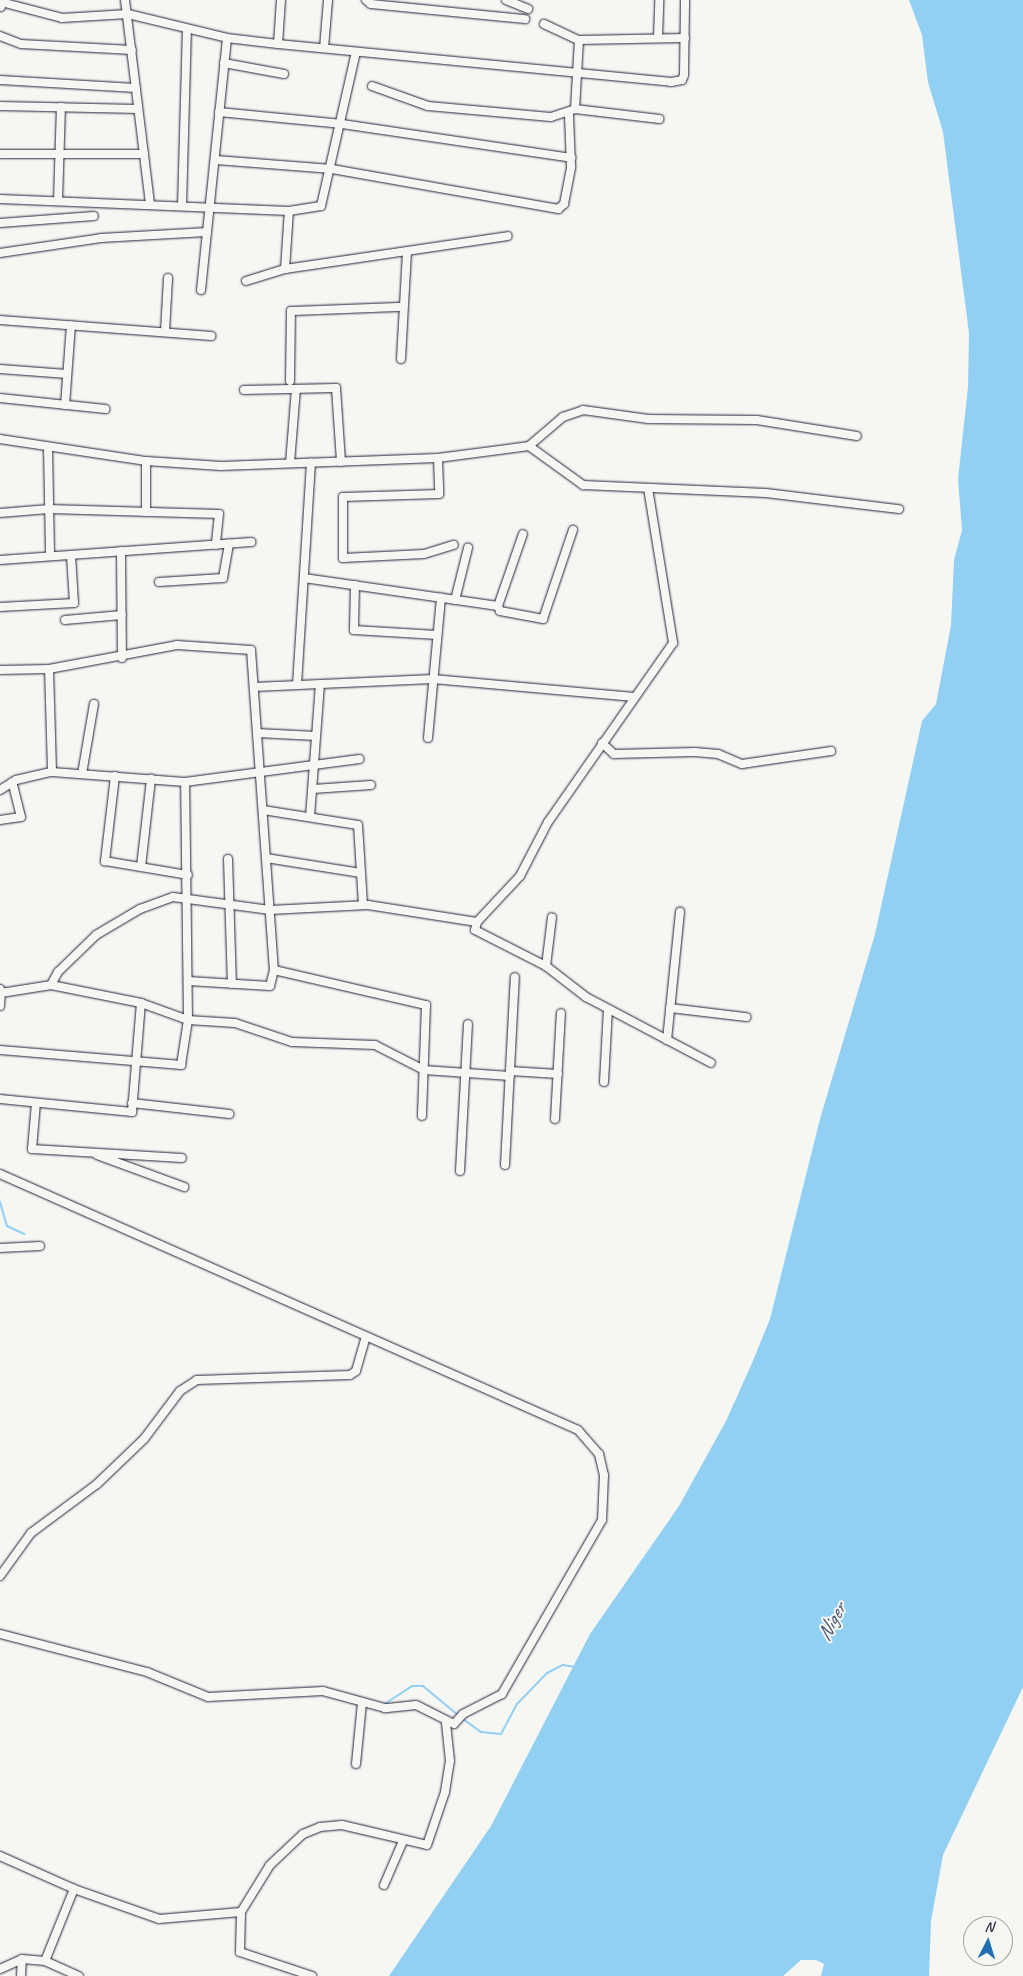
<!DOCTYPE html>
<style>
body{margin:0}
#map{position:relative;width:1023px;height:1976px;overflow:hidden;background:#f6f6f2;font-family:Caveat,sans-serif}
div>[style]{position:absolute}
.water>*{inset:0;background:#92d0f3}
.stream>*{height:2px;margin:-1px;padding:0 1px;transform-origin:1px;border-radius:1px;background:#92d0f3}
.roads{filter:drop-shadow(0 0 1px #22223b) drop-shadow(0 0 1px #22223b)}
.minor>*{height:8px;margin:-4px;padding:0 4px;transform-origin:4px;border-radius:4px;background:#f6f6f2}
.tertiary>*{height:9px;margin:-4.5px;padding:0 4.5px;transform-origin:4.5px;border-radius:4.5px;background:#f6f6f2}
span{translate:-50% -50%;white-space:nowrap;text-align:center;line-height:1.15;-webkit-text-stroke:4px #f6f6f2;paint-order:stroke}
.water-label{font-size:21px;color:#445672;font-style:italic}
.north{position:absolute;left:963px;top:1916px;width:50px;height:50px;box-sizing:border-box;background:#f6f6f2;border:1px solid #a1a1a9;border-radius:50%;rotate:5deg;font-size:14px;font-weight:700;line-height:20px;text-align:center;color:#22223b}
.north::after{content:'';display:block;margin:auto;width:18px;height:22px;background:#1f6fb2;clip-path:polygon(50% 0,100% 100%,50% 72%,0 100%)}
</style>
<div id="map">
<div class="water">
<div style="clip-path:polygon(909px 0,1023px 0,1023px 1687px,943px 1855px,931px 1921px,929px 1976px,821px 1976px,824px 1964px,816px 1960px,801px 1960px,783px 1976px,389px 1976px,491px 1826px,590px 1634px,679px 1506px,726px 1421px,752px 1363px,770px 1319px,820px 1119px,875px 934px,922px 721px,936px 704px,951px 625px,954px 560px,962px 530px,958px 479px,968px 387px,969px 333px,943px 132px,928px 82px,922px 35px)"></div>
</div>
<div class="stream">
<div style="left:0;top:1202px;width:25px;rotate:74deg"></div>
<div style="left:7px;top:1226px;width:19px;rotate:25deg"></div>
<div style="left:386px;top:1703px;width:31px;rotate:-33deg"></div>
<div style="left:412px;top:1686px;width:11px"></div>
<div style="left:423px;top:1686px;width:47px;rotate:39.8deg"></div>
<div style="left:463px;top:1719px;width:22px;rotate:36deg"></div>
<div style="left:481px;top:1732px;width:20px;rotate:6deg"></div>
<div style="left:501px;top:1734px;width:34px;rotate:-62deg"></div>
<div style="left:517px;top:1704px;width:43px;rotate:-45.9deg"></div>
<div style="left:547px;top:1673px;width:18px;rotate:-27deg"></div>
<div style="left:563px;top:1665px;width:12px;rotate:9deg"></div>
</div>
<div class="roads">
<div class="minor">
<div style="left:125px;top:0;width:206px;rotate:83deg"></div>
<div style="left:366px;top:0;width:6px;rotate:39deg"></div>
<div style="left:371px;top:4px;width:155px;rotate:5.6deg"></div>
<div style="left:506px;top:0;width:24px;rotate:22deg"></div>
<div style="left:1px;top:2px;width:63px;rotate:14.7deg"></div>
<div style="left:62px;top:18px;width:66px;rotate:-3.5deg"></div>
<div style="left:128px;top:14px;width:102px;rotate:13.6deg"></div>
<div style="left:227px;top:38px;width:51px;rotate:6.7deg"></div>
<div style="left:278px;top:44px;width:395px;rotate:5.5deg"></div>
<div style="left:671px;top:82px;width:11px;rotate:-10deg"></div>
<div style="left:682px;top:80px;width:5px;rotate:-68deg"></div>
<div style="left:684px;top:75px;width:75px;rotate:-89.2deg"></div>
<div style="left:544px;top:24px;width:38px;rotate:25deg"></div>
<div style="left:579px;top:40px;width:69px;rotate:93.3deg"></div>
<div style="left:575px;top:109px;width:85px;rotate:6.8deg"></div>
<div style="left:0;top:36px;width:22px;rotate:21deg"></div>
<div style="left:21px;top:44px;width:111px;rotate:3.1deg"></div>
<div style="left:658px;top:38px;width:38px;rotate:-88deg"></div>
<div style="left:579px;top:40px;width:106px;rotate:-1.1deg"></div>
<div style="left:278px;top:44px;width:44px;rotate:-86.1deg"></div>
<div style="left:324px;top:48px;width:48px;rotate:-85.2deg"></div>
<div style="left:224px;top:63px;width:61px;rotate:10.4deg"></div>
<div style="left:0;top:80px;width:136px;rotate:3.4deg"></div>
<div style="left:372px;top:86px;width:59px;rotate:19.7deg"></div>
<div style="left:428px;top:106px;width:123px;rotate:5.1deg"></div>
<div style="left:551px;top:117px;width:25px;rotate:-18deg"></div>
<div style="left:0;top:106px;width:138px;rotate:1.2deg"></div>
<div style="left:219px;top:112px;width:124px;rotate:5.6deg"></div>
<div style="left:342px;top:124px;width:232px;rotate:8.4deg"></div>
<div style="left:0;top:154px;width:144px"></div>
<div style="left:216px;top:160px;width:116px;rotate:4.4deg"></div>
<div style="left:332px;top:169px;width:230px;rotate:10deg"></div>
<div style="left:558px;top:209px;width:8px;rotate:-40deg"></div>
<div style="left:564px;top:204px;width:38px;rotate:-79deg"></div>
<div style="left:571px;top:167px;width:52px;rotate:-92.2deg"></div>
<div style="left:0;top:199px;width:289px;rotate:2.4deg"></div>
<div style="left:289px;top:211px;width:32px;rotate:-9deg"></div>
<div style="left:321px;top:206px;width:158px;rotate:-77.2deg"></div>
<div style="left:58px;top:201px;width:94px;rotate:-88.2deg"></div>
<div style="left:182px;top:206px;width:176px;rotate:-88.4deg"></div>
<div style="left:0;top:223px;width:94px;rotate:-4.3deg"></div>
<div style="left:0;top:253px;width:102px;rotate:-8.4deg"></div>
<div style="left:101px;top:238px;width:106px;rotate:-3.2deg"></div>
<div style="left:285px;top:269px;width:58px;rotate:-86.1deg"></div>
<div style="left:246px;top:281px;width:41px;rotate:-17.1deg"></div>
<div style="left:285px;top:269px;width:225px;rotate:-8.4deg"></div>
<div style="left:201px;top:290px;width:253px;rotate:-84.1deg"></div>
<div style="left:0;top:320px;width:212px;rotate:4.3deg"></div>
<div style="left:165px;top:332px;width:54px;rotate:-86.8deg"></div>
<div style="left:401px;top:359px;width:108px;rotate:-86.8deg"></div>
<div style="left:0;top:369px;width:67px;rotate:4.3deg"></div>
<div style="left:290px;top:381px;width:70px;rotate:-89.2deg"></div>
<div style="left:291px;top:311px;width:109px;rotate:-2.1deg"></div>
<div style="left:244px;top:390px;width:92px;rotate:-1.2deg"></div>
<div style="left:336px;top:388px;width:74px;rotate:86.1deg"></div>
<div style="left:0;top:398px;width:106px;rotate:6deg"></div>
<div style="left:65px;top:405px;width:80px;rotate:-85.7deg"></div>
<div style="left:0;top:439px;width:148px;rotate:8.6deg"></div>
<div style="left:146px;top:461px;width:75px;rotate:3.8deg"></div>
<div style="left:221px;top:466px;width:217px;rotate:-2.1deg"></div>
<div style="left:438px;top:458px;width:92px;rotate:-7.5deg"></div>
<div style="left:529px;top:446px;width:45px;rotate:-40.5deg"></div>
<div style="left:563px;top:417px;width:21px;rotate:-19deg"></div>
<div style="left:583px;top:410px;width:66px;rotate:7.9deg"></div>
<div style="left:648px;top:419px;width:109px;rotate:0.5deg"></div>
<div style="left:757px;top:420px;width:101px;rotate:9.1deg"></div>
<div style="left:529px;top:446px;width:67px;rotate:35.8deg"></div>
<div style="left:583px;top:485px;width:183px;rotate:2.5deg"></div>
<div style="left:766px;top:493px;width:134px;rotate:6.9deg"></div>
<div style="left:48px;top:448px;width:108px;rotate:88.9deg"></div>
<div style="left:438px;top:458px;width:36px;rotate:88deg"></div>
<div style="left:439px;top:494px;width:96px;rotate:178.2deg"></div>
<div style="left:343px;top:497px;width:61px;rotate:90deg"></div>
<div style="left:343px;top:558px;width:81px;rotate:-2.8deg"></div>
<div style="left:424px;top:554px;width:31px;rotate:-17deg"></div>
<div style="left:146px;top:461px;width:51px;rotate:90deg"></div>
<div style="left:290px;top:463px;width:74px;rotate:-85.4deg"></div>
<div style="left:648px;top:488px;width:157px;rotate:80.8deg"></div>
<div style="left:673px;top:643px;width:218px;rotate:124.9deg"></div>
<div style="left:548px;top:822px;width:61px;rotate:117.4deg"></div>
<div style="left:520px;top:876px;width:63px;rotate:133.1deg"></div>
<div style="left:477px;top:922px;width:8px;rotate:104deg"></div>
<div style="left:475px;top:930px;width:80px;rotate:26.9deg"></div>
<div style="left:546px;top:966px;width:51px;rotate:37.8deg"></div>
<div style="left:586px;top:997px;width:141px;rotate:27.8deg"></div>
<div style="left:0;top:513px;width:49px;rotate:-4.7deg"></div>
<div style="left:49px;top:509px;width:170px;rotate:1.7deg"></div>
<div style="left:219px;top:514px;width:31px;rotate:96deg"></div>
<div style="left:121px;top:551px;width:107px;rotate:89.5deg"></div>
<div style="left:0;top:560px;width:252px;rotate:-4.1deg"></div>
<div style="left:304px;top:578px;width:196px;rotate:8.2deg"></div>
<div style="left:498px;top:606px;width:5px;rotate:68deg"></div>
<div style="left:500px;top:611px;width:44px;rotate:10.5deg"></div>
<div style="left:543px;top:619px;width:94px;rotate:-71.4deg"></div>
<div style="left:159px;top:582px;width:64px;rotate:-3.6deg"></div>
<div style="left:223px;top:578px;width:35px;rotate:-80deg"></div>
<div style="left:355px;top:585px;width:45px;rotate:91.3deg"></div>
<div style="left:354px;top:630px;width:83px;rotate:3.4deg"></div>
<div style="left:455px;top:600px;width:54px;rotate:-76deg"></div>
<div style="left:498px;top:606px;width:76px;rotate:-70.9deg"></div>
<div style="left:0;top:607px;width:74px;rotate:-3.1deg"></div>
<div style="left:74px;top:603px;width:48px;rotate:-93.6deg"></div>
<div style="left:65px;top:620px;width:57px;rotate:-5deg"></div>
<div style="left:49px;top:669px;width:103px;rotate:88.3deg"></div>
<div style="left:0;top:670px;width:49px;rotate:-1.2deg"></div>
<div style="left:49px;top:669px;width:130px;rotate:-10.6deg"></div>
<div style="left:177px;top:645px;width:74px;rotate:3.9deg"></div>
<div style="left:251px;top:650px;width:321px;rotate:85.9deg"></div>
<div style="left:274px;top:970px;width:16px;rotate:104deg"></div>
<div style="left:270px;top:986px;width:82px;rotate:-176.5deg"></div>
<div style="left:297px;top:685px;width:223px;rotate:-86.4deg"></div>
<div style="left:254px;top:687px;width:179px;rotate:-2.6deg"></div>
<div style="left:433px;top:679px;width:202px;rotate:5.1deg"></div>
<div style="left:257px;top:733px;width:59px;rotate:2.9deg"></div>
<div style="left:428px;top:738px;width:141px;rotate:-84.7deg"></div>
<div style="left:602px;top:743px;width:16px;rotate:43deg"></div>
<div style="left:614px;top:754px;width:81px;rotate:-1.4deg"></div>
<div style="left:695px;top:752px;width:23px;rotate:5deg"></div>
<div style="left:718px;top:754px;width:26px;rotate:23deg"></div>
<div style="left:742px;top:764px;width:90px;rotate:-8.3deg"></div>
<div style="left:82px;top:774px;width:71px;rotate:-80.3deg"></div>
<div style="left:115px;top:776px;width:86px;rotate:96.7deg"></div>
<div style="left:105px;top:861px;width:84px;rotate:9.6deg"></div>
<div style="left:313px;top:789px;width:58px;rotate:-3.9deg"></div>
<div style="left:0;top:790px;width:19px;rotate:-32deg"></div>
<div style="left:16px;top:780px;width:37px;rotate:-13deg"></div>
<div style="left:52px;top:772px;width:133px;rotate:4.3deg"></div>
<div style="left:185px;top:782px;width:176px;rotate:-7.5deg"></div>
<div style="left:263px;top:810px;width:96px;rotate:9deg"></div>
<div style="left:358px;top:825px;width:80px;rotate:86.4deg"></div>
<div style="left:310px;top:817px;width:133px;rotate:-85.7deg"></div>
<div style="left:0;top:820px;width:21px;rotate:-8deg"></div>
<div style="left:21px;top:817px;width:36px;rotate:-104deg"></div>
<div style="left:266px;top:858px;width:96px;rotate:9deg"></div>
<div style="left:228px;top:859px;width:125px;rotate:88.2deg"></div>
<div style="left:141px;top:867px;width:89px;rotate:-83.5deg"></div>
<div style="left:546px;top:966px;width:49px;rotate:-83deg"></div>
<div style="left:274px;top:970px;width:156px;rotate:13deg"></div>
<div style="left:426px;top:1005px;width:111px;rotate:92.1deg"></div>
<div style="left:51px;top:985px;width:15px;rotate:-62deg"></div>
<div style="left:58px;top:972px;width:53px;rotate:-44.2deg"></div>
<div style="left:96px;top:935px;width:51px;rotate:-30.6deg"></div>
<div style="left:140px;top:909px;width:35px;rotate:-20deg"></div>
<div style="left:173px;top:897px;width:98px;rotate:7.6deg"></div>
<div style="left:270px;top:910px;width:98px;rotate:-2.9deg"></div>
<div style="left:368px;top:905px;width:110px;rotate:8.9deg"></div>
<div style="left:0;top:989px;width:4px;rotate:76deg"></div>
<div style="left:1px;top:993px;width:51px;rotate:-9.1deg"></div>
<div style="left:51px;top:985px;width:92px;rotate:11.3deg"></div>
<div style="left:141px;top:1003px;width:50px;rotate:19.9deg"></div>
<div style="left:188px;top:1020px;width:47px;rotate:3.7deg"></div>
<div style="left:235px;top:1023px;width:60px;rotate:18.4deg"></div>
<div style="left:292px;top:1042px;width:83px;rotate:2.1deg"></div>
<div style="left:375px;top:1045px;width:55px;rotate:27deg"></div>
<div style="left:424px;top:1070px;width:86px;rotate:4deg"></div>
<div style="left:0;top:1006px;width:13px;rotate:-86deg"></div>
<div style="left:670px;top:1008px;width:77px;rotate:6.8deg"></div>
<div style="left:667px;top:1040px;width:129px;rotate:-84.2deg"></div>
<div style="left:0;top:1050px;width:182px;rotate:4.7deg"></div>
<div style="left:181px;top:1065px;width:46px;rotate:-81.2deg"></div>
<div style="left:188px;top:1020px;width:238px;rotate:-90.7deg"></div>
<div style="left:510px;top:1071px;width:48px;rotate:3.6deg"></div>
<div style="left:604px;top:1082px;width:73px;rotate:-86.9deg"></div>
<div style="left:0;top:1099px;width:133px;rotate:5.6deg"></div>
<div style="left:132px;top:1112px;width:109px;rotate:-85.3deg"></div>
<div style="left:36px;top:1103px;width:46px;rotate:95deg"></div>
<div style="left:32px;top:1149px;width:150px;rotate:3.4deg"></div>
<div style="left:132px;top:1103px;width:98px;rotate:6.5deg"></div>
<div style="left:555px;top:1119px;width:106px;rotate:-86.8deg"></div>
<div style="left:97px;top:1155px;width:93px;rotate:20.2deg"></div>
<div style="left:505px;top:1165px;width:188px;rotate:-87deg"></div>
<div style="left:460px;top:1171px;width:147px;rotate:-86.9deg"></div>
<div style="left:0;top:1174px;width:632px;rotate:23.89deg"></div>
<div style="left:578px;top:1430px;width:32px;rotate:49deg"></div>
<div style="left:599px;top:1454px;width:22px;rotate:77deg"></div>
<div style="left:604px;top:1475px;width:45px;rotate:92.5deg"></div>
<div style="left:602px;top:1520px;width:201px;rotate:119.9deg"></div>
<div style="left:502px;top:1694px;width:44px;rotate:152.9deg"></div>
<div style="left:463px;top:1714px;width:13px;rotate:132deg"></div>
<div style="left:454px;top:1724px;width:42px;rotate:-153.4deg"></div>
<div style="left:416px;top:1705px;width:31px;rotate:174deg"></div>
<div style="left:385px;top:1708px;width:64px;rotate:-164.7deg"></div>
<div style="left:323px;top:1691px;width:115px;rotate:177deg"></div>
<div style="left:208px;top:1697px;width:66px;rotate:-157.7deg"></div>
<div style="left:147px;top:1672px;width:152px;rotate:-165.5deg"></div>
<div style="left:0;top:1248px;width:40px;rotate:-2.9deg"></div>
<div style="left:0;top:1576px;width:53px;rotate:-54.2deg"></div>
<div style="left:31px;top:1533px;width:82px;rotate:-36.6deg"></div>
<div style="left:97px;top:1484px;width:65px;rotate:-43.8deg"></div>
<div style="left:144px;top:1439px;width:60px;rotate:-53.1deg"></div>
<div style="left:180px;top:1391px;width:20px;rotate:-33deg"></div>
<div style="left:197px;top:1380px;width:153px;rotate:-1.9deg"></div>
<div style="left:350px;top:1375px;width:7px;rotate:-34deg"></div>
<div style="left:356px;top:1371px;width:35px;rotate:-74deg"></div>
<div style="left:356px;top:1764px;width:61px;rotate:-84.4deg"></div>
<div style="left:0;top:1856px;width:81px;rotate:24deg"></div>
<div style="left:74px;top:1889px;width:90px;rotate:19.4deg"></div>
<div style="left:159px;top:1919px;width:82px;rotate:-4.9deg"></div>
<div style="left:241px;top:1912px;width:55px;rotate:-58.3deg"></div>
<div style="left:270px;top:1865px;width:45px;rotate:-43.2deg"></div>
<div style="left:303px;top:1834px;width:18px;rotate:-22deg"></div>
<div style="left:320px;top:1827px;width:22px;rotate:-5deg"></div>
<div style="left:342px;top:1825px;width:87px;rotate:13.2deg"></div>
<div style="left:427px;top:1845px;width:56px;rotate:-71.2deg"></div>
<div style="left:445px;top:1792px;width:31px;rotate:-81deg"></div>
<div style="left:450px;top:1761px;width:39px;rotate:-96deg"></div>
<div style="left:384px;top:1885px;width:48px;rotate:-66.6deg"></div>
<div style="left:241px;top:1912px;width:40px;rotate:91.4deg"></div>
<div style="left:240px;top:1952px;width:76px;rotate:18.4deg"></div>
<div style="left:45px;top:1961px;width:78px;rotate:-68.1deg"></div>
<div style="left:0;top:1969px;width:24px;rotate:-24deg"></div>
<div style="left:22px;top:1959px;width:23px;rotate:5deg"></div>
<div style="left:45px;top:1961px;width:37px;rotate:24deg"></div>
<div style="left:21px;top:1976px;width:17px;rotate:-87deg"></div>
</div>
<div class="tertiary">
<div style="left:0;top:6px;width:6px;rotate:-81deg"></div>
</div>
</div>
<div class="water-label">
<span style="left:831px;top:1622px;rotate:-62deg">Niger</span>
</div>
<div class="north">N</div>
</div>
